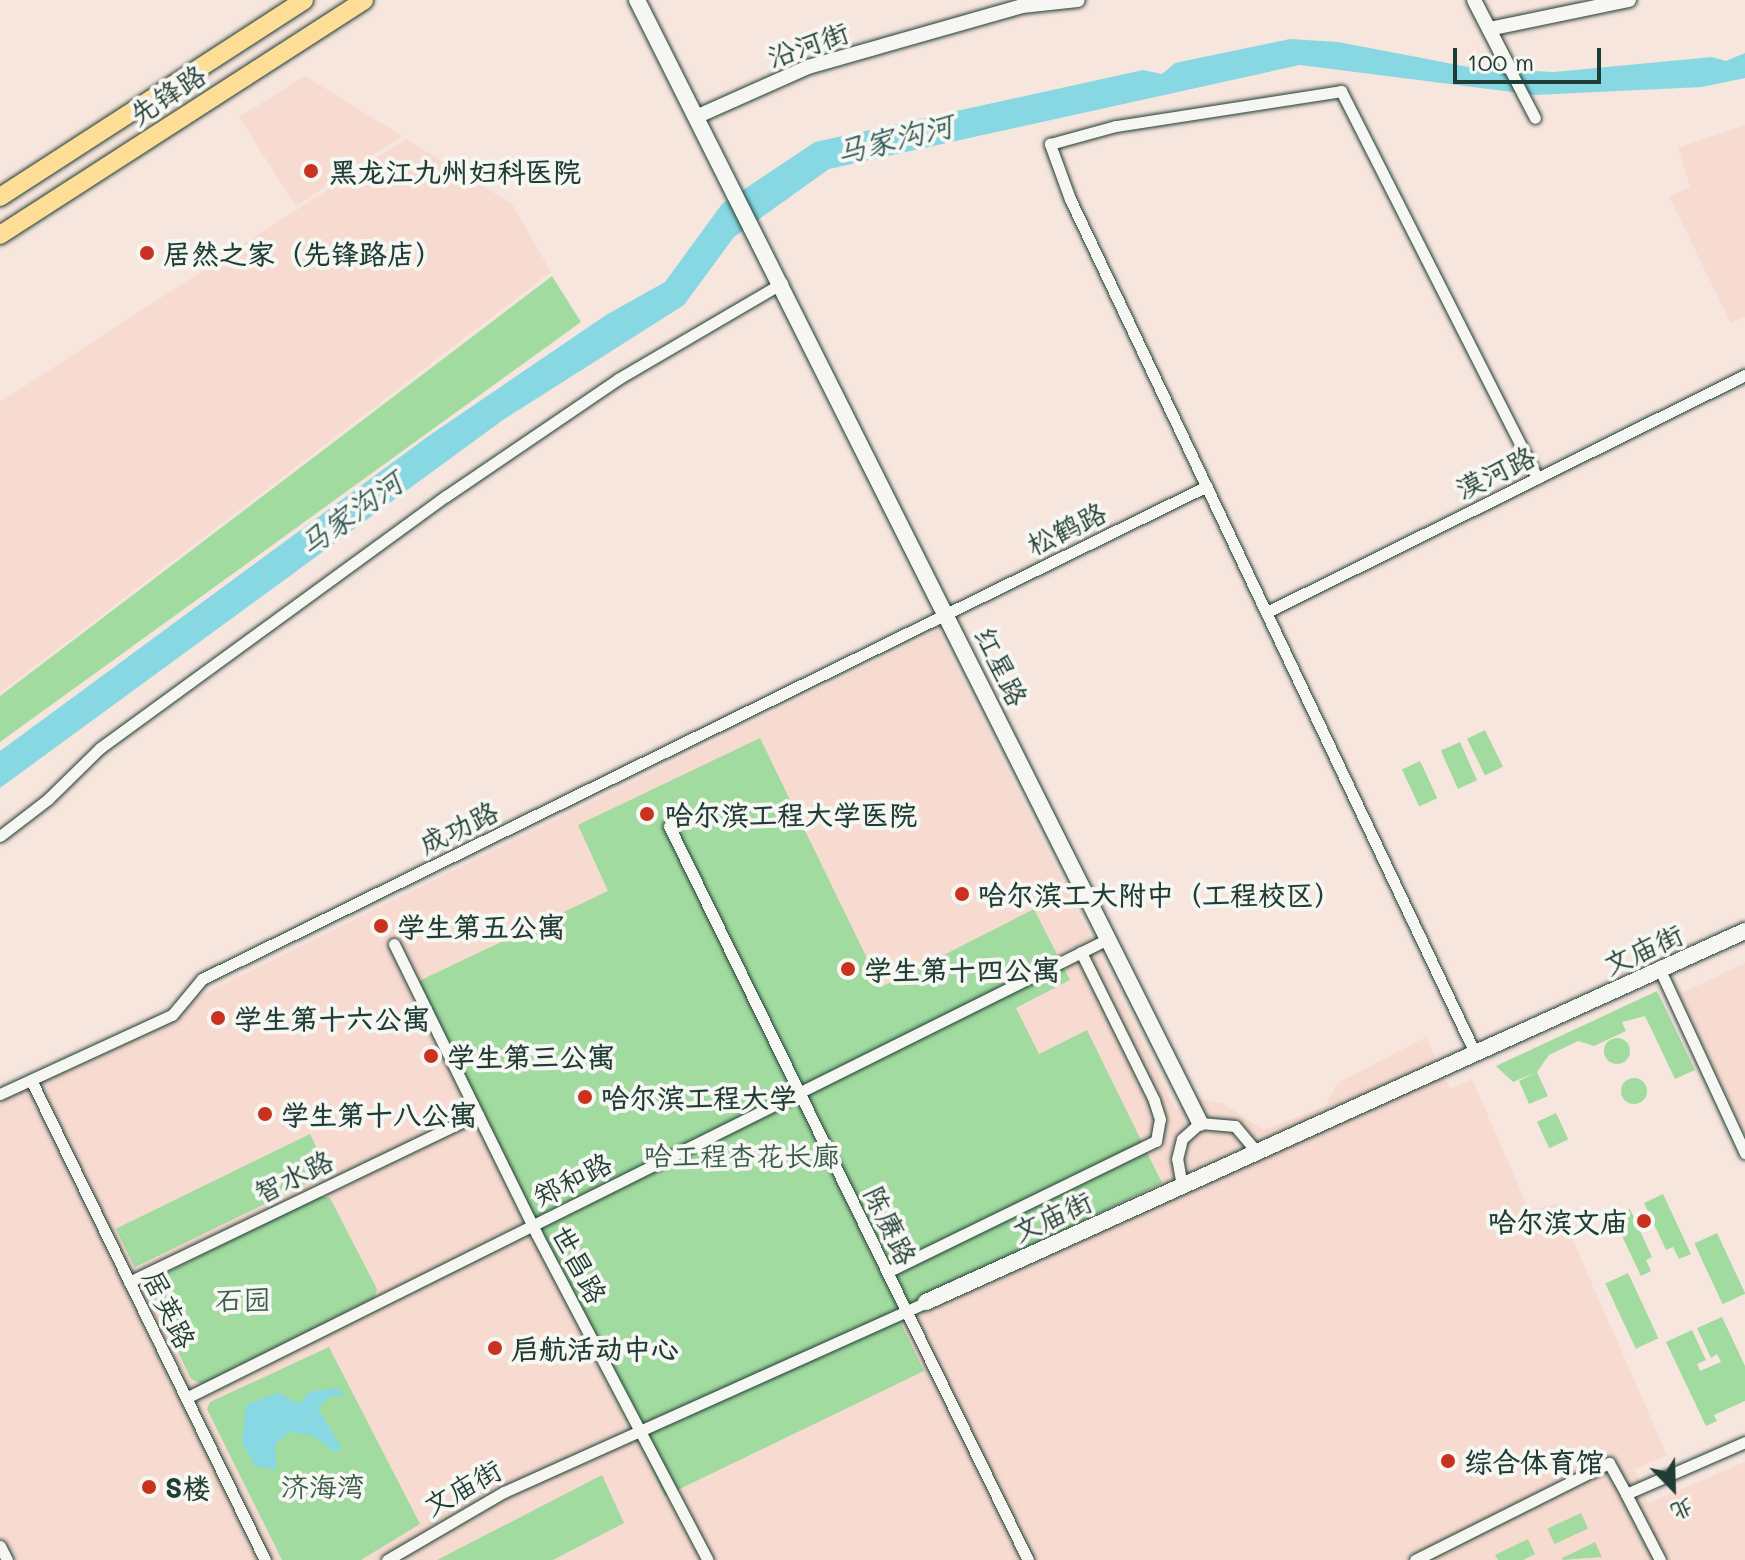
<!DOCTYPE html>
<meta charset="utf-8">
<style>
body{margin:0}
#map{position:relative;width:1745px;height:1560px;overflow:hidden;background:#f7e6de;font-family:Mali,"LXGW WenKai TC",sans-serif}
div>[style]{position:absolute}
.built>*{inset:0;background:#f7dbd0}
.green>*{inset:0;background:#a2dba0;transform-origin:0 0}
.round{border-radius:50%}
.water>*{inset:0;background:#88d8e4}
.roads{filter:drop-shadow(0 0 2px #1f3d34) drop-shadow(0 0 2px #1f3d34)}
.minor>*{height:11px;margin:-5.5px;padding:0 5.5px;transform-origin:5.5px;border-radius:5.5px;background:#f6f6f2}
.tertiary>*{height:14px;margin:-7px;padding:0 7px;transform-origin:7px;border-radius:7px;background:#f6f6f2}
.secondary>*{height:16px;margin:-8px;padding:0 8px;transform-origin:8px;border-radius:8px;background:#f6f6f2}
.primary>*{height:18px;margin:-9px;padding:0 9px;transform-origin:9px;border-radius:9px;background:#fedd96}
.dots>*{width:22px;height:22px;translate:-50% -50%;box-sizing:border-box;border:4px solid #f6f6f2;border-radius:50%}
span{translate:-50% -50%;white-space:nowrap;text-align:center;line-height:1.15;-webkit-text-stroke:8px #f6f6f2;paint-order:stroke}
.street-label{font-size:28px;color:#1f3d34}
.poi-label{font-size:28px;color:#1f3d34;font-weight:700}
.left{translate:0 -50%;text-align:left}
.right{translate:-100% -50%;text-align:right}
.park-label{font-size:28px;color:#395d4a}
.water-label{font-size:30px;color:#345c57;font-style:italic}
.north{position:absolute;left:1633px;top:1448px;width:80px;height:80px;-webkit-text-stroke:6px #f6f6f2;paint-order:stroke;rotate:157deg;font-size:22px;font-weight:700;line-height:32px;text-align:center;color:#1f3d34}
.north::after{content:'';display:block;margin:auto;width:28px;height:36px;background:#1f3d34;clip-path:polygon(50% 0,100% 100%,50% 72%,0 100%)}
.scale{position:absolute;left:1453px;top:48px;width:148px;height:36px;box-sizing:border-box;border:4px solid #1f3d34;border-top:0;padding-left:10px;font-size:24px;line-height:28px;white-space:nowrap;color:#1f3d34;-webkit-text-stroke:6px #f6f6f2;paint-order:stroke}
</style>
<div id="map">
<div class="built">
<div style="clip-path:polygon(305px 76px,402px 136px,296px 206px,239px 117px)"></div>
<div style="clip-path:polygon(1745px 125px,1745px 317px,1731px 323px,1669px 197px,1690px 187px,1678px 148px)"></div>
<div style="clip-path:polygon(406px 139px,512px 204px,551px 272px,0 693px,0 402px)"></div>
<div style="clip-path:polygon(938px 631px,1176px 1110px,1198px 1099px,1222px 1103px,1264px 1130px,1325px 1106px,1338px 1083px,1426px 1037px,1450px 1089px,1472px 1079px,1529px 1210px,1557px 1204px,1667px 1455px,1634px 1469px,1648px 1503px,1745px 1462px,1745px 1560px,0 1560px,0 1095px)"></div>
<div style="clip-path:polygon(1745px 963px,1745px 1135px,1679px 994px)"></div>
</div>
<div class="green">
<div style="clip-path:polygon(552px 276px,581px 322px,0 742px,0 696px)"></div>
<div style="left:1485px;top:730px;width:41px;height:20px;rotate:64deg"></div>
<div style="clip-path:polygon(760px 738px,881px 987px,1034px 909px,1070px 980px,1016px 1008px,1039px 1054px,1087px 1030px,1162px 1183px,895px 1311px,924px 1371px,665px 1496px,419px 981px,608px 891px,578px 825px)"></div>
<div style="left:1460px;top:742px;width:42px;height:21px;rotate:66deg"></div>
<div style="left:1420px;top:761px;width:41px;height:20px;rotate:65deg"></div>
<div style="clip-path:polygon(1657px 991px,1695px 1070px,1675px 1079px,1645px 1016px,1622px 1022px,1626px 1031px,1594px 1046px,1578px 1041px,1549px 1055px,1537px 1072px,1548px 1096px,1529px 1104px,1519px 1081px,1537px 1072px,1513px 1082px,1496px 1066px)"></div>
<div class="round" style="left:1604px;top:1038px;width:26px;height:26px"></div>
<div class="round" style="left:1621px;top:1078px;width:26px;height:26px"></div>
<div style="left:1556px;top:1113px;width:29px;height:21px;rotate:65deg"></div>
<div style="left:310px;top:1134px;width:43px;height:216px;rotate:64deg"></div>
<div style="clip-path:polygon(1663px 1194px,1691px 1254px,1679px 1259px,1673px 1247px,1666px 1250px,1644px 1203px)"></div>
<div style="clip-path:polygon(320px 1196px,330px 1198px,377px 1289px,374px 1298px,202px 1384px,191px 1379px,149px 1290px,154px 1279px)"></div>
<div style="clip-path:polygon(1630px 1209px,1652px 1257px,1646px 1260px,1651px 1271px,1641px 1276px,1613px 1217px)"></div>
<div style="left:1717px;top:1233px;width:67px;height:25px;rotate:65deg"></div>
<div style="left:1628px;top:1273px;width:72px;height:25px;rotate:65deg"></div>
<div style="clip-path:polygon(1722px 1317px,1745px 1366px,1745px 1401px,1714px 1415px,1717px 1421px,1706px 1426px,1666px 1342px,1692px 1330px,1706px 1360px,1697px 1364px,1700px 1371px,1721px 1362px,1717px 1354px,1711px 1358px,1697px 1328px)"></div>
<div style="clip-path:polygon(329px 1347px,420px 1524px,361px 1560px,282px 1560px,207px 1409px,210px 1402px)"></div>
<div style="clip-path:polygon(602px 1475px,624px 1523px,553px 1560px,437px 1560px)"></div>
<div style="left:1581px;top:1513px;width:17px;height:37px;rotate:65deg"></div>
<div style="clip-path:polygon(1528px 1539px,1535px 1554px,1523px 1560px,1498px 1560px,1495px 1555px)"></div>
<div style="clip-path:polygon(1595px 1542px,1602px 1557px,1563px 1560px,1562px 1558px)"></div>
</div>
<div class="water">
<div style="clip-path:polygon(1290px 39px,1338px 42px,1474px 68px,1554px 72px,1712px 57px,1726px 61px,1745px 53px,1745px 78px,1702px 87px,1535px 95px,1300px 65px,829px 169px,734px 237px,684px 305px,503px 420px,0 788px,0 751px,430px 435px,606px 315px,665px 282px,722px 204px,815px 142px,1143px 70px,1162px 74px,1175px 63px)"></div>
<div style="clip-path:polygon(337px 1388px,345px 1394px,328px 1398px,318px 1409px,342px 1448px,335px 1452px,314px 1436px,289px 1432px,275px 1445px,276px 1470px,255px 1466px,242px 1442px,246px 1405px,277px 1393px,300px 1404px,309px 1392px)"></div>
</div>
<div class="roads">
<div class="minor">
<div style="left:1509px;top:68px;width:56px;rotate:62.5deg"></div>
<div style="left:1267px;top:612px;width:534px;rotate:-26.37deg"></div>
<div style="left:669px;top:826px;width:817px;rotate:63.94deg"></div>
<div style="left:0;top:836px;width:61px;rotate:-37.6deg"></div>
<div style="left:48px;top:799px;width:73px;rotate:-44.4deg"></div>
<div style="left:100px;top:748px;width:428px;rotate:-36.1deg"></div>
<div style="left:446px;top:496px;width:208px;rotate:-34.2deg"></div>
<div style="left:618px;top:379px;width:190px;rotate:-30.3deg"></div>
<div style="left:394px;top:944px;width:322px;rotate:63.8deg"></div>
<div style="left:536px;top:1233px;width:369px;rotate:62.3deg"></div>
<div style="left:1660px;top:970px;width:202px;rotate:65.1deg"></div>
<div style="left:1475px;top:1053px;width:945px;rotate:-115.37deg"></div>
<div style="left:1070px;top:199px;width:59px;rotate:-110deg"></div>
<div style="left:1050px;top:144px;width:68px;rotate:-15.3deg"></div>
<div style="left:1116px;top:126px;width:228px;rotate:-8.8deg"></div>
<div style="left:1341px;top:91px;width:434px;rotate:63.1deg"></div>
<div style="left:31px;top:1080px;width:534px;rotate:64.01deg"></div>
<div style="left:0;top:1094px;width:189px;rotate:-24.7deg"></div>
<div style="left:172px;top:1015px;width:47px;rotate:-50.2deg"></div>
<div style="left:202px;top:979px;width:1119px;rotate:-26.13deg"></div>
<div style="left:1182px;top:1186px;width:27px;rotate:-100deg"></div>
<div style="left:1177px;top:1159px;width:21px;rotate:-76deg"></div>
<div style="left:1182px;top:1139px;width:24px;rotate:-42deg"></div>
<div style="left:1200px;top:1123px;width:35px;rotate:5deg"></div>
<div style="left:1235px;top:1126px;width:34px;rotate:50deg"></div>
<div style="left:887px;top:1272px;width:299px;rotate:-26deg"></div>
<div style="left:1156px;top:1141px;width:22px;rotate:-80deg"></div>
<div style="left:1160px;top:1119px;width:20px;rotate:-108deg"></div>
<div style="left:1154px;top:1100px;width:165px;rotate:-116.3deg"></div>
<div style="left:129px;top:1282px;width:387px;rotate:-25.7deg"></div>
<div style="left:186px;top:1398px;width:1030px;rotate:-26.47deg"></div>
<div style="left:1626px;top:1494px;width:74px;rotate:62.7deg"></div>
<div style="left:0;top:1546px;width:16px;rotate:63deg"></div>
<div style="left:387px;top:1560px;width:135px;rotate:-30.2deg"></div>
<div style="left:504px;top:1492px;width:463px;rotate:-24.2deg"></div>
<div style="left:1415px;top:1560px;width:217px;rotate:-26.6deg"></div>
<div style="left:1609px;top:1463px;width:35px;rotate:61deg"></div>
<div style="left:1626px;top:1494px;width:130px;rotate:-23.6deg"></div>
</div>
<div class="tertiary">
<div style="left:1474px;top:0;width:76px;rotate:62.8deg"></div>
<div style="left:1489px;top:29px;width:143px;rotate:-11.7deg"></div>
<div style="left:698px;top:116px;width:120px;rotate:-24deg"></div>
<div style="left:808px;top:67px;width:223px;rotate:-15.9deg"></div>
<div style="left:1022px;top:6px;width:56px;rotate:-6.1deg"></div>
</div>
<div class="secondary">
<div style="left:637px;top:0;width:1256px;rotate:63.37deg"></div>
<div style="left:926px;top:1302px;width:899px;rotate:-24.37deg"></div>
</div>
<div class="primary">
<div style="left:0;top:197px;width:362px;rotate:-32.9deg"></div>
<div style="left:0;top:235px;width:433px;rotate:-32.8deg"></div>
</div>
</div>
<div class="dots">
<div style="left:311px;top:171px;background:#c8321e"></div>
<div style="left:147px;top:253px;background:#c8321e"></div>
<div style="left:647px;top:814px;background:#c8321e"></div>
<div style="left:962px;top:894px;background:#c8321e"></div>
<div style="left:381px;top:926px;background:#c8321e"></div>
<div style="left:848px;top:969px;background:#c8321e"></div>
<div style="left:218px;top:1018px;background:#c8321e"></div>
<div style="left:431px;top:1056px;background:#c8321e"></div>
<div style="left:585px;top:1097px;background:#c8321e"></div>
<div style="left:265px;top:1114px;background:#c8321e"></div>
<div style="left:1644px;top:1221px;background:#c8321e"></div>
<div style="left:495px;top:1348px;background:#c8321e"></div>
<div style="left:1448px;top:1461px;background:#c8321e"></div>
<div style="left:149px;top:1487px;background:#c8321e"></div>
</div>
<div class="street-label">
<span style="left:808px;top:44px;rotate:-19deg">沿河街</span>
<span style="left:167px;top:94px;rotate:-33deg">先锋路</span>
<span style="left:1495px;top:472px;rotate:-26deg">漠河路</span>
<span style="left:1066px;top:528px;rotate:-26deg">松鹤路</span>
<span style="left:1002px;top:666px;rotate:64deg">红星路</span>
<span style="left:458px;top:827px;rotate:-26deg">成功路</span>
<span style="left:1643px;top:949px;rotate:-24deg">文庙街</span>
<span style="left:293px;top:1176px;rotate:-26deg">智水路</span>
<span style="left:572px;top:1179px;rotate:-27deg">郑和路</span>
<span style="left:1052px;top:1216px;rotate:-24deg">文庙街</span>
<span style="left:891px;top:1225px;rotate:64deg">陈赓路</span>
<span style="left:580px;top:1264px;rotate:62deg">世昌路</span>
<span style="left:170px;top:1309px;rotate:64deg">居英路</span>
<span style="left:462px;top:1487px;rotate:-29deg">文庙街</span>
</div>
<div class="poi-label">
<span class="left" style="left:329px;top:171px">黑龙江九州妇科医院</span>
<span class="left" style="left:163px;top:253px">居然之家（先锋路店）</span>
<span class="left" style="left:665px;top:814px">哈尔滨工程大学医院</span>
<span class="left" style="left:978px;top:894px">哈尔滨工大附中（工程校区）</span>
<span class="left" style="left:397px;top:926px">学生第五公寓</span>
<span class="left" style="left:864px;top:969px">学生第十四公寓</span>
<span class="left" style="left:234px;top:1018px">学生第十六公寓</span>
<span class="left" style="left:447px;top:1056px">学生第三公寓</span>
<span class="left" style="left:601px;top:1097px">哈尔滨工程大学</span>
<span class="left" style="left:281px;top:1114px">学生第十八公寓</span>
<span class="right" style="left:1628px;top:1221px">哈尔滨文庙</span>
<span class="left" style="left:511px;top:1348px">启航活动中心</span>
<span class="left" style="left:1464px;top:1461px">综合体育馆</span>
<span class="left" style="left:165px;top:1487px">S楼</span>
</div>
<div class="park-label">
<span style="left:742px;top:1155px">哈工程杏花长廊</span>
<span style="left:243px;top:1299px">石园</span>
<span style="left:323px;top:1486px">济海湾</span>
</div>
<div class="water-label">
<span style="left:894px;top:138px;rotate:-14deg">马家沟河</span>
<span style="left:350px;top:513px;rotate:-36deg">马家沟河</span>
</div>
<div class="north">北</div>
<div class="scale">100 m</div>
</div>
